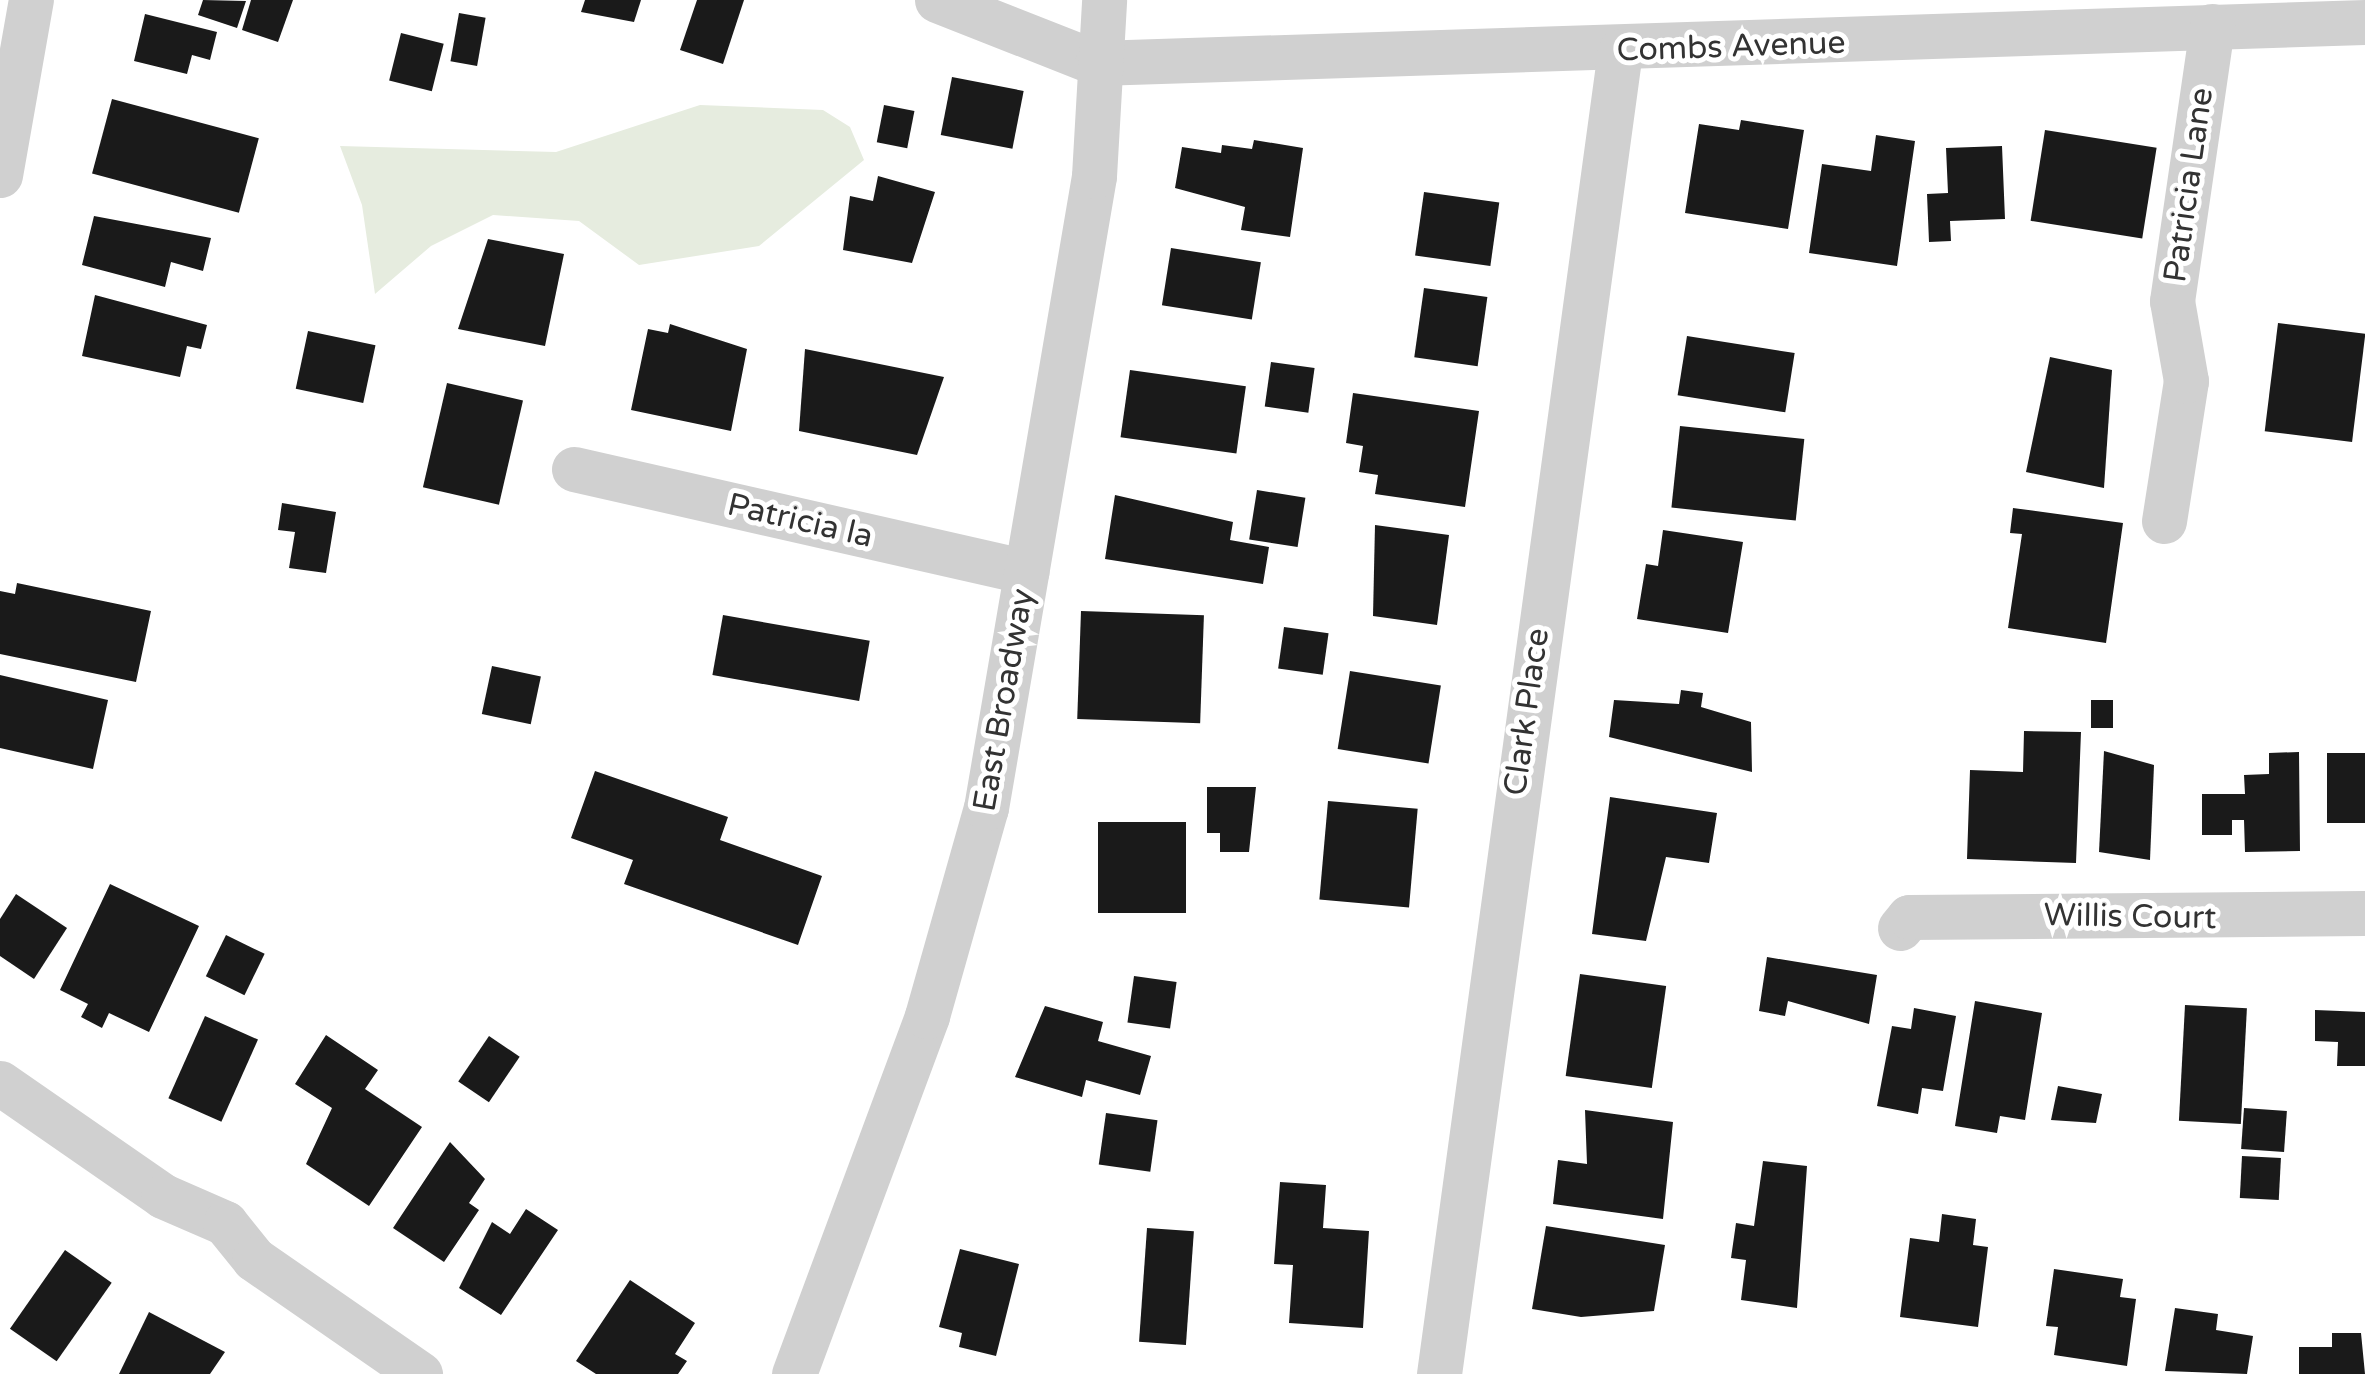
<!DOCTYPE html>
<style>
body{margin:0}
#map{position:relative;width:2365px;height:1374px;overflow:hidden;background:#fff;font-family:"Varela Round",sans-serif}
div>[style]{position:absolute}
.green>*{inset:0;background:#e6ecdf}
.building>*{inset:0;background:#1a1a1a;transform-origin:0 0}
.street>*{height:45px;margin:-22.5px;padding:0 22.5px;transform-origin:22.5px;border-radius:22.5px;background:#d0d0d0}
span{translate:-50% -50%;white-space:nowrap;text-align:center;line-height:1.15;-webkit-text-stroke:10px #fff;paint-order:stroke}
.street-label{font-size:32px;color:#333}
</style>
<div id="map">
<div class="green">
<div style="clip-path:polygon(700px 105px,823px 110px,850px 127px,864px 160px,759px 246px,639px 265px,579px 221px,493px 215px,431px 246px,375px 294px,362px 205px,340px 146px,556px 152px)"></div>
</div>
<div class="building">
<div style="clip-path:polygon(203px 0,246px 1px,237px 28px,198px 15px)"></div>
<div style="clip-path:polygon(251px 0,293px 0,278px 42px,242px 30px)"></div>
<div style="clip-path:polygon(585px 0,641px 0,634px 22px,581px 12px)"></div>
<div style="clip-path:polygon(697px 0,744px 0,723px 64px,680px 50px)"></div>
<div style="left:459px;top:13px;width:27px;height:49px;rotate:10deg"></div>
<div style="clip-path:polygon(145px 14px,217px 32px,210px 60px,192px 55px,187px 74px,134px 61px)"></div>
<div style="left:401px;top:33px;width:44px;height:49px;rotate:14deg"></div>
<div style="left:952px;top:77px;width:73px;height:59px;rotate:11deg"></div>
<div style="left:112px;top:99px;width:152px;height:77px;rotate:15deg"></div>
<div style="left:884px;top:105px;width:31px;height:38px;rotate:11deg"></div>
<div style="clip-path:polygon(1741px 120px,1804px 130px,1788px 229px,1685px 213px,1699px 124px,1739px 130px)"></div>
<div style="left:2045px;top:130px;width:113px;height:92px;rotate:9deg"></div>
<div style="clip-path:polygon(1876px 135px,1915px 141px,1897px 266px,1809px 253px,1822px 164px,1871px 171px)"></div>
<div style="clip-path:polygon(1254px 140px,1303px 148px,1290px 237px,1241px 230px,1245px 207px,1175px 188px,1182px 147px,1221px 153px,1222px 145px,1252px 149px)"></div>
<div style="clip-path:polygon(2002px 146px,2005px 219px,1950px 221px,1951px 241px,1929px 242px,1927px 194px,1948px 193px,1946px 148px)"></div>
<div style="clip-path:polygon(878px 176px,935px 192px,912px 263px,843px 250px,850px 196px,873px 201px)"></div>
<div style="left:1424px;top:192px;width:76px;height:64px;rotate:8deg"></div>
<div style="clip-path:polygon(94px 216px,211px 238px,203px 271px,171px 262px,165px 287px,82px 265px)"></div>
<div style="clip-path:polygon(488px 239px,564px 254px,545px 346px,458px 329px)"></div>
<div style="left:1171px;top:248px;width:91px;height:58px;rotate:9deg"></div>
<div style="left:1424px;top:288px;width:64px;height:70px;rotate:8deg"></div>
<div style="clip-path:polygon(95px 295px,207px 325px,201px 349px,187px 346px,180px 377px,82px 356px)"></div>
<div style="left:2278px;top:323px;width:88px;height:109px;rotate:7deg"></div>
<div style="clip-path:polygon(670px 324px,747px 349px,731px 431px,631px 410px,648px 329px,668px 333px)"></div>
<div style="left:308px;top:331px;width:69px;height:59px;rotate:12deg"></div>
<div style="left:1687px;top:336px;width:109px;height:60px;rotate:9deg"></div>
<div style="clip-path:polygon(805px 349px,944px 377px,917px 455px,799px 431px)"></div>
<div style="clip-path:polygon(2050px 357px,2112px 370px,2104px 488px,2026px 472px)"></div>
<div style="left:1271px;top:362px;width:44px;height:45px;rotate:8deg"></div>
<div style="left:1130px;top:370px;width:117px;height:68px;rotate:8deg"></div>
<div style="left:447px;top:383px;width:78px;height:107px;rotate:13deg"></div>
<div style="clip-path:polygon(1353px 393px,1479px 411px,1465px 507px,1375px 494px,1378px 475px,1359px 472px,1363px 446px,1346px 443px)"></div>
<div style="left:1680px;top:426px;width:125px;height:82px;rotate:6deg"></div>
<div style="left:1257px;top:490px;width:49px;height:50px;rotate:9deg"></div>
<div style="clip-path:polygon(1115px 495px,1233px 522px,1230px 540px,1269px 547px,1263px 584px,1105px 559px)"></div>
<div style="clip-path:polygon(282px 503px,336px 512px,326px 573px,289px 568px,295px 532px,278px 530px)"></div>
<div style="clip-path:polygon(2013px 508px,2123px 523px,2106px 643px,2008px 628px,2022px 534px,2010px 533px)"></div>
<div style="clip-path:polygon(1375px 525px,1449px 535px,1437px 625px,1373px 616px)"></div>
<div style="clip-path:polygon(1663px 530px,1743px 542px,1728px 633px,1637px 619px,1646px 564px,1658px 566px)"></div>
<div style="clip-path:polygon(17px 583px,151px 611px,136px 682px,0 654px,0 591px,15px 594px)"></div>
<div style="left:1081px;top:611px;width:123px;height:108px;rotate:2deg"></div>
<div style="left:723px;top:615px;width:149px;height:61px;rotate:10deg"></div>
<div style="left:1284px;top:627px;width:45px;height:42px;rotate:8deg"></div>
<div style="left:492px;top:666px;width:50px;height:49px;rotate:12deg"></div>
<div style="left:1350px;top:671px;width:92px;height:79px;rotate:9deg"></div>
<div style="clip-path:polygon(0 675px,108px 700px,93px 769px,0 748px)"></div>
<div style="clip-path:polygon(1681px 690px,1703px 693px,1701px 707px,1751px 722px,1752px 772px,1609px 737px,1614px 700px,1679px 704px)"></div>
<div style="left:2091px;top:700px;width:22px;height:28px"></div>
<div style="clip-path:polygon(2024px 731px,2081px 732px,2076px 863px,1967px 859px,1970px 770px,2023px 772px)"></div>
<div style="clip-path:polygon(2104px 751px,2154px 765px,2150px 860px,2099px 852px)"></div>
<div style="clip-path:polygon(2299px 752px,2300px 851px,2245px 852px,2244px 820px,2232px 820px,2232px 835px,2202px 835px,2202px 794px,2245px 794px,2244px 775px,2269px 774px,2269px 753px)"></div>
<div style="left:2327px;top:753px;width:38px;height:70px"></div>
<div style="clip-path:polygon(595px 771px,728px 817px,720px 840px,822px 876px,798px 945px,624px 884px,633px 860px,571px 838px)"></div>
<div style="clip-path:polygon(1207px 787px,1256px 787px,1249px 852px,1220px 852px,1220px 833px,1207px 833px)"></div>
<div style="clip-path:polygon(1610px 797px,1717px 813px,1709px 863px,1666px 857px,1646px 941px,1592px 934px)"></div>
<div style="left:1328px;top:801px;width:90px;height:99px;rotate:5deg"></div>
<div style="left:1098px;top:822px;width:88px;height:91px"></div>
<div style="clip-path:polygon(110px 884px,199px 926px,149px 1032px,109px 1013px,102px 1028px,81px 1017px,88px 1004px,60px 990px)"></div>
<div style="clip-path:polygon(16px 894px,67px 928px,34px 979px,0 956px,0 919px)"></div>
<div style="left:226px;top:935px;width:43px;height:46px;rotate:26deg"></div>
<div style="clip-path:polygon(1767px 957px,1877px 975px,1869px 1024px,1788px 1001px,1785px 1016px,1759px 1011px)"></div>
<div style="left:1580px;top:974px;width:87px;height:103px;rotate:8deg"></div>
<div style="left:1134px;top:976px;width:43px;height:47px;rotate:8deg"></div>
<div style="clip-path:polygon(1975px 1001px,2042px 1013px,2025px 1120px,2000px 1116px,1997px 1133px,1955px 1126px)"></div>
<div style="left:2185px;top:1005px;width:62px;height:116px;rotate:3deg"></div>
<div style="clip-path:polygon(1045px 1006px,1103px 1022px,1098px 1041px,1151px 1056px,1140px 1095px,1086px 1080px,1082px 1097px,1015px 1077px)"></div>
<div style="clip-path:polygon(1914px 1008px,1956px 1016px,1943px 1091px,1922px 1088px,1918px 1114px,1877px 1106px,1892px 1026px,1911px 1029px)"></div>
<div style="clip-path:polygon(2315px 1010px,2365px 1012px,2365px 1066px,2337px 1066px,2338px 1042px,2315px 1041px)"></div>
<div style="left:205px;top:1016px;width:58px;height:90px;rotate:24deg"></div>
<div style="clip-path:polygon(326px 1035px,378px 1070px,365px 1089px,422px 1127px,369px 1206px,306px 1164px,332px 1108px,295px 1084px)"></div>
<div style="left:489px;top:1036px;width:37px;height:55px;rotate:34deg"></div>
<div style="clip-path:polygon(2058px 1086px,2102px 1094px,2096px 1123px,2051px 1120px)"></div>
<div style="left:2244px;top:1108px;width:43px;height:41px;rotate:4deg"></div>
<div style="clip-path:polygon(1585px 1110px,1673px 1122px,1663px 1219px,1553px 1204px,1558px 1160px,1587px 1164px)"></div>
<div style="left:1106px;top:1113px;width:52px;height:52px;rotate:8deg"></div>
<div style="clip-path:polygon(450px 1142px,485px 1179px,469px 1203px,479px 1210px,444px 1262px,393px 1228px)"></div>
<div style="left:2242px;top:1156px;width:39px;height:42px;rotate:3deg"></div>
<div style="clip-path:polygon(1763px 1161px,1807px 1166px,1797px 1308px,1741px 1300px,1746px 1260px,1731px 1258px,1736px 1223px,1754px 1226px)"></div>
<div style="clip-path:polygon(1280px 1182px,1326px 1185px,1323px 1228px,1369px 1231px,1363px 1328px,1289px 1323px,1293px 1265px,1274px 1264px)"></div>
<div style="clip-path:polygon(526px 1209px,558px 1230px,501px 1315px,459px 1288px,492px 1222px,510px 1234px)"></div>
<div style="clip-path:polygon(1942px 1214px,1976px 1219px,1973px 1245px,1988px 1247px,1978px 1327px,1900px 1317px,1910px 1238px,1939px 1242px)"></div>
<div style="clip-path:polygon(1546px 1226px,1665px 1245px,1654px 1311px,1581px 1317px,1532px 1309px)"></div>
<div style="left:1147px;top:1228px;width:47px;height:114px;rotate:4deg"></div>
<div style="clip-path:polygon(960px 1249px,1019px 1264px,996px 1356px,959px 1347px,962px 1333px,939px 1327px)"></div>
<div style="left:65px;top:1250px;width:57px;height:96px;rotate:35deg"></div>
<div style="clip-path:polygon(2054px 1269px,2123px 1279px,2120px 1297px,2136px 1299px,2127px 1366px,2054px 1355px,2058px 1327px,2046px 1326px)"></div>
<div style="clip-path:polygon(630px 1280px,695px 1323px,675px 1354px,687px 1361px,678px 1374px,596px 1374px,576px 1361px)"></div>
<div style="clip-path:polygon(2175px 1308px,2218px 1314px,2216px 1330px,2253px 1336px,2247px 1374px,2165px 1371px)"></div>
<div style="clip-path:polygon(149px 1312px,225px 1352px,210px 1374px,119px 1374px)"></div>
<div style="clip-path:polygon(2332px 1333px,2361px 1333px,2365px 1374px,2299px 1374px,2299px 1347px,2332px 1347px)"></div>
</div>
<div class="street">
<div style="left:937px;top:0;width:172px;rotate:21.5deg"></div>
<div style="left:1097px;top:63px;width:1269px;rotate:-1.85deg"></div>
<div style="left:0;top:175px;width:178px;rotate:-80deg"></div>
<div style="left:574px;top:469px;width:464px;rotate:12.8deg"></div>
<div style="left:2164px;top:521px;width:142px;rotate:-81.1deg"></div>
<div style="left:2186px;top:381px;width:81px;rotate:-99.9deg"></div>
<div style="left:2172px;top:301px;width:278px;rotate:-81.7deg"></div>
<div style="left:1900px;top:928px;width:14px;rotate:-51deg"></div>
<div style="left:1909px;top:917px;width:456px;rotate:-0.5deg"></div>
<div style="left:0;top:1083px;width:198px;rotate:34.7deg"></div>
<div style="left:163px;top:1196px;width:68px;rotate:23.5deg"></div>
<div style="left:225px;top:1223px;width:46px;rotate:51.1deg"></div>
<div style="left:254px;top:1259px;width:202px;rotate:34.7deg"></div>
<div style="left:794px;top:1374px;width:382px;rotate:-69.6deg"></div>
<div style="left:927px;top:1016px;width:216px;rotate:-74.2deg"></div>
<div style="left:986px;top:808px;width:641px;rotate:-80.3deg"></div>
<div style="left:1094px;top:176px;width:176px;rotate:-86.7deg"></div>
<div style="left:1439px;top:1374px;width:1335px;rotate:-82.21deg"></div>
</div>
<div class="street-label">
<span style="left:1731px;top:47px;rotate:-2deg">Combs Avenue</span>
<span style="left:2189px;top:185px;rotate:-82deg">Patricia Lane</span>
<span style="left:800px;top:521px;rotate:13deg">Patricia la</span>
<span style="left:1004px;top:700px;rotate:-80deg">East Broadway</span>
<span style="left:1527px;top:712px;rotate:-82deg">Clark Place</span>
<span style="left:2130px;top:917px;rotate:1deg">Willis Court</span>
</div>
</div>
